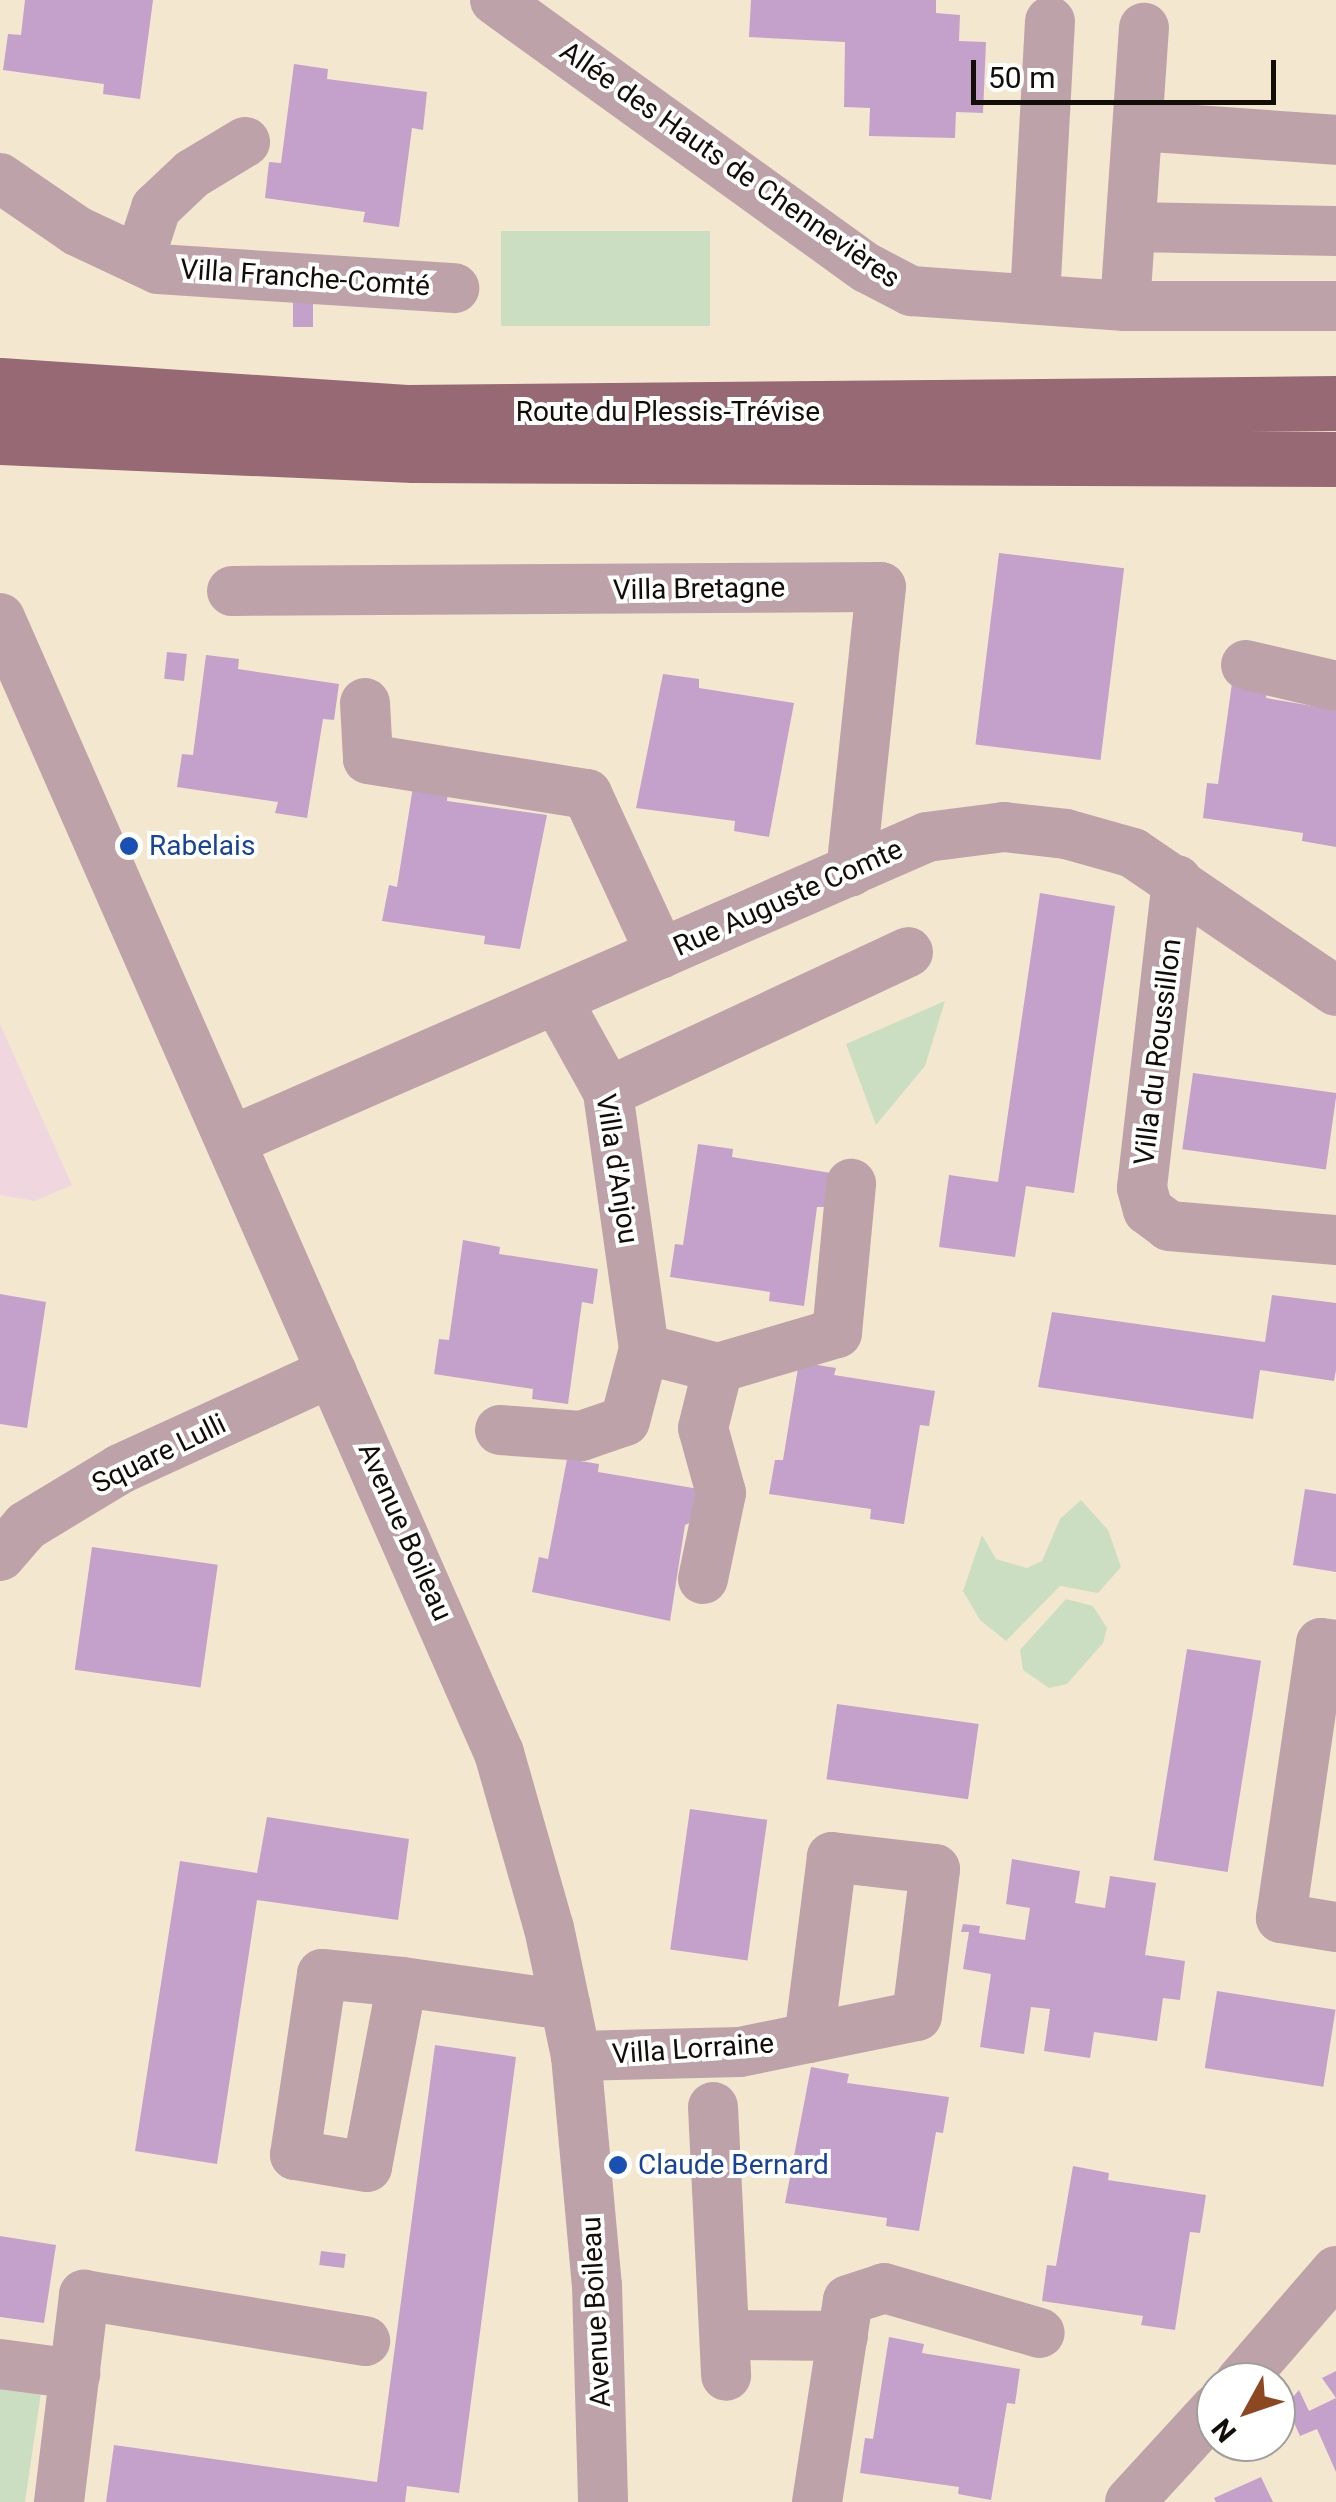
<!DOCTYPE html>
<meta charset="utf-8">
<style>
body{margin:0}
#map{position:relative;width:1336px;height:2502px;overflow:hidden;background:#f4e7d0;font-family:Roboto,sans-serif}
div>[style]{position:absolute}
.industrial>*{inset:0;background:#f0d7df}
.green>*{inset:0;background:#ccdec2;transform-origin:0 0}
.building>*{inset:0;background:#c3a1cb;transform-origin:0 0}
.minor>*{height:50px;margin:-25px;padding:0 25px;transform-origin:25px;border-radius:25px;background:#bda3a9}
.major>*{height:55px;margin:-27.5px;padding:0 27.5px;transform-origin:27.5px;border-radius:27.5px;background:#966974}
.dots>*{width:28px;height:28px;translate:-50% -50%;box-sizing:border-box;border:5px solid #fff;border-radius:50%}
span{translate:-50% -50%;white-space:nowrap;text-align:center;line-height:1.15;-webkit-text-stroke:8px #fff;paint-order:stroke}
.street-label{font-size:28px;color:#120d06}
.transit-label{font-size:28px;color:#164399}
.left{translate:0 -50%;text-align:left}
.north{position:absolute;left:1196px;top:2362px;width:100px;height:100px;box-sizing:border-box;background:#fff;border:2px solid #a09e9b;border-radius:50%;rotate:230deg;font-size:28px;font-weight:700;line-height:40px;text-align:center;color:#120d06}
.north::after{content:'';display:block;margin:auto;width:35px;height:45px;background:#8e4821;clip-path:polygon(50% 0,100% 100%,50% 72%,0 100%)}
.scale{position:absolute;left:971px;top:60px;width:305px;height:45px;box-sizing:border-box;border:5px solid #120d06;border-top:0;padding-left:12px;font-size:30px;line-height:35px;white-space:nowrap;color:#120d06;-webkit-text-stroke:8px #fff;paint-order:stroke}
</style>
<div id="map">
<div class="industrial">
<div style="clip-path:polygon(0 1024px,72px 1185px,35px 1201px,0 1195px)"></div>
</div>
<div class="green">
<div style="left:710px;top:231px;width:95px;height:209px;rotate:90deg"></div>
<div style="clip-path:polygon(945px 1001px,925px 1066px,876px 1125px,846px 1044px)"></div>
<div style="clip-path:polygon(1081px 1500px,1108px 1530px,1121px 1567px,1098px 1593px,1060px 1586px,1006px 1641px,980px 1620px,963px 1591px,982px 1535px,996px 1559px,1027px 1568px,1042px 1561px,1060px 1519px)"></div>
<div style="clip-path:polygon(1066px 1599px,1093px 1606px,1107px 1628px,1103px 1643px,1067px 1684px,1049px 1688px,1023px 1670px,1020px 1650px)"></div>
<div style="clip-path:polygon(0 2379px,42px 2386px,25px 2502px,0 2502px)"></div>
</div>
<div class="building">
<div style="clip-path:polygon(25px 0,153px 0,140px 99px,103px 94px,104px 84px,3px 70px,8px 34px,21px 35px)"></div>
<div style="clip-path:polygon(751px 0,936px 0,936px 13px,960px 15px,959px 41px,986px 42px,983px 113px,956px 112px,955px 138px,869px 136px,870px 108px,844px 107px,845px 42px,749px 37px)"></div>
<div style="clip-path:polygon(294px 64px,328px 69px,327px 79px,427px 92px,423px 130px,412px 128px,399px 227px,363px 222px,365px 212px,265px 198px,269px 162px,281px 163px)"></div>
<div style="left:293px;top:300px;width:20px;height:27px"></div>
<div style="left:999px;top:553px;width:126px;height:193px;rotate:7deg"></div>
<div style="left:167px;top:652px;width:20px;height:27px;rotate:6deg"></div>
<div style="clip-path:polygon(206px 655px,239px 659px,238px 669px,339px 684px,334px 720px,323px 719px,307px 818px,275px 813px,278px 802px,177px 787px,182px 754px,193px 755px)"></div>
<div style="clip-path:polygon(663px 674px,699px 679px,699px 688px,794px 703px,769px 837px,734px 831px,735px 821px,636px 808px)"></div>
<div style="clip-path:polygon(1232px 683px,1267px 688px,1266px 698px,1336px 710px,1336px 847px,1302px 841px,1303px 833px,1203px 818px,1207px 783px,1218px 784px)"></div>
<div style="clip-path:polygon(413px 787px,448px 790px,447px 801px,547px 815px,520px 949px,484px 944px,485px 936px,382px 921px,389px 885px,397px 887px)"></div>
<div style="clip-path:polygon(1040px 893px,1115px 906px,1074px 1193px,1026px 1186px,1015px 1257px,939px 1247px,949px 1175px,998px 1182px)"></div>
<div style="left:1193px;top:1073px;width:145px;height:77px;rotate:8deg"></div>
<div style="clip-path:polygon(698px 1144px,733px 1149px,732px 1157px,831px 1173px,826px 1207px,817px 1207px,804px 1306px,769px 1301px,770px 1292px,670px 1277px,675px 1244px,683px 1245px)"></div>
<div style="clip-path:polygon(463px 1240px,500px 1247px,499px 1254px,598px 1269px,593px 1304px,582px 1302px,568px 1404px,532px 1399px,533px 1389px,434px 1374px,439px 1339px,449px 1340px)"></div>
<div style="clip-path:polygon(0 1294px,46px 1302px,27px 1428px,0 1424px)"></div>
<div style="clip-path:polygon(1272px 1295px,1336px 1303px,1336px 1370px,1334px 1381px,1260px 1370px,1253px 1419px,1038px 1387px,1052px 1312px,1265px 1342px)"></div>
<div style="clip-path:polygon(799px 1362px,836px 1368px,834px 1375px,935px 1391px,929px 1426px,920px 1425px,904px 1524px,870px 1519px,871px 1509px,769px 1494px,775px 1460px,783px 1460px)"></div>
<div style="clip-path:polygon(567px 1459px,599px 1464px,598px 1472px,699px 1489px,694px 1521px,685px 1525px,670px 1621px,532px 1592px,539px 1557px,548px 1559px)"></div>
<div style="clip-path:polygon(1305px 1489px,1336px 1494px,1336px 1572px,1293px 1565px)"></div>
<div style="left:92px;top:1547px;width:127px;height:124px;rotate:8deg"></div>
<div style="left:1187px;top:1649px;width:75px;height:214px;rotate:9deg"></div>
<div style="left:837px;top:1704px;width:143px;height:76px;rotate:8deg"></div>
<div style="left:690px;top:1809px;width:78px;height:142px;rotate:8deg"></div>
<div style="clip-path:polygon(267px 1817px,409px 1839px,398px 1920px,257px 1900px,217px 2164px,135px 2151px,180px 1861px,257px 1873px)"></div>
<div style="clip-path:polygon(1012px 1859px,1080px 1871px,1075px 1903px,1105px 1908px,1110px 1876px,1156px 1883px,1145px 1955px,1185px 1961px,1180px 2000px,1163px 1998px,1157px 2041px,1094px 2032px,1090px 2058px,1044px 2051px,1050px 2009px,1031px 2007px,1024px 2054px,980px 2047px,991px 1974px,963px 1969px,969px 1932px,961px 1932px,963px 1924px,980px 1926px,979px 1933px,1025px 1940px,1030px 1908px,1006px 1904px)"></div>
<div style="left:1217px;top:1991px;width:120px;height:78px;rotate:9deg"></div>
<div style="clip-path:polygon(435px 2045px,516px 2057px,459px 2493px,407px 2486px,405px 2502px,106px 2502px,114px 2445px,377px 2482px)"></div>
<div style="clip-path:polygon(811px 2067px,849px 2074px,847px 2083px,949px 2097px,943px 2133px,936px 2132px,919px 2231px,886px 2226px,887px 2218px,785px 2203px)"></div>
<div style="clip-path:polygon(1073px 2166px,1109px 2173px,1108px 2180px,1206px 2195px,1200px 2233px,1190px 2232px,1175px 2330px,1141px 2325px,1143px 2316px,1042px 2301px,1047px 2265px,1056px 2266px)"></div>
<div style="clip-path:polygon(0 2236px,56px 2245px,44px 2323px,0 2317px)"></div>
<div style="left:321px;top:2251px;width:25px;height:14px;rotate:7deg"></div>
<div style="clip-path:polygon(889px 2337px,924px 2344px,922px 2353px,1020px 2369px,1015px 2404px,1007px 2403px,991px 2500px,958px 2494px,959px 2487px,860px 2473px,865px 2438px,873px 2439px)"></div>
<div style="clip-path:polygon(1336px 2371px,1336px 2472px,1317px 2429px,1300px 2436px,1286px 2405px,1299px 2390px,1309px 2411px,1336px 2398px,1322px 2378px)"></div>
<div style="clip-path:polygon(1261px 2477px,1273px 2502px,1216px 2502px,1214px 2498px)"></div>
</div>
<div class="minor">
<div style="left:495px;top:0;width:458px;rotate:35.8deg"></div>
<div style="left:867px;top:268px;width:50px;rotate:27.6deg"></div>
<div style="left:911px;top:291px;width:215px;rotate:4deg"></div>
<div style="left:1125px;top:306px;width:211px"></div>
<div style="left:1138px;top:126px;width:198px;rotate:4deg"></div>
<div style="left:0;top:178px;width:93px;rotate:34.5deg"></div>
<div style="left:77px;top:231px;width:89px;rotate:25.1deg"></div>
<div style="left:158px;top:269px;width:297px;rotate:3.7deg"></div>
<div style="left:1132px;top:227px;width:204px;rotate:1.1deg"></div>
<div style="left:139px;top:260px;width:55px;rotate:-71.9deg"></div>
<div style="left:156px;top:208px;width:50px;rotate:-43.4deg"></div>
<div style="left:192px;top:174px;width:62px;rotate:-31.1deg"></div>
<div style="left:1035px;top:298px;width:277px;rotate:-86.9deg"></div>
<div style="left:1125px;top:306px;width:279px;rotate:-86.1deg"></div>
<div style="left:232px;top:591px;width:649px;rotate:-0.35deg"></div>
<div style="left:881px;top:587px;width:286px;rotate:96deg"></div>
<div style="left:0;top:618px;width:1240px;rotate:66.27deg"></div>
<div style="left:499px;top:1753px;width:182px;rotate:74.1deg"></div>
<div style="left:549px;top:1928px;width:131px;rotate:78.1deg"></div>
<div style="left:576px;top:2056px;width:230px;rotate:84.8deg"></div>
<div style="left:597px;top:2285px;width:217px;rotate:88.4deg"></div>
<div style="left:1246px;top:665px;width:92px;rotate:13.1deg"></div>
<div style="left:365px;top:703px;width:56px;rotate:86.9deg"></div>
<div style="left:368px;top:759px;width:222px;rotate:9.1deg"></div>
<div style="left:587px;top:794px;width:176px;rotate:65.2deg"></div>
<div style="left:1177px;top:880px;width:310px;rotate:96.5deg"></div>
<div style="left:1142px;top:1188px;width:23px;rotate:75deg"></div>
<div style="left:1148px;top:1210px;width:26px;rotate:37deg"></div>
<div style="left:1169px;top:1226px;width:168px;rotate:4.8deg"></div>
<div style="left:608px;top:1092px;width:331px;rotate:-25deg"></div>
<div style="left:231px;top:1141px;width:759px;rotate:-23.59deg"></div>
<div style="left:927px;top:837px;width:78px;rotate:-7.4deg"></div>
<div style="left:1004px;top:827px;width:62px;rotate:6.4deg"></div>
<div style="left:1066px;top:834px;width:70px;rotate:15.8deg"></div>
<div style="left:1133px;top:853px;width:245px;rotate:34.2deg"></div>
<div style="left:644px;top:1349px;width:76px;rotate:14.4deg"></div>
<div style="left:718px;top:1368px;width:124px;rotate:-16.4deg"></div>
<div style="left:837px;top:1333px;width:150px;rotate:-84.6deg"></div>
<div style="left:500px;top:1430px;width:81px;rotate:4.2deg"></div>
<div style="left:581px;top:1436px;width:46px;rotate:-18.8deg"></div>
<div style="left:625px;top:1421px;width:74px;rotate:-75.2deg"></div>
<div style="left:644px;top:1349px;width:260px;rotate:-98deg"></div>
<div style="left:608px;top:1092px;width:105px;rotate:-119deg"></div>
<div style="left:0;top:1556px;width:40px;rotate:-49deg"></div>
<div style="left:26px;top:1526px;width:110px;rotate:-31.2deg"></div>
<div style="left:120px;top:1469px;width:233px;rotate:-24.6deg"></div>
<div style="left:703px;top:1579px;width:88px;rotate:-78.2deg"></div>
<div style="left:721px;top:1493px;width:67px;rotate:-105.5deg"></div>
<div style="left:703px;top:1428px;width:62px;rotate:-76deg"></div>
<div style="left:1336px;top:1645px;width:15px;rotate:-172deg"></div>
<div style="left:1321px;top:1643px;width:278px;rotate:98.3deg"></div>
<div style="left:1281px;top:1918px;width:56px;rotate:9.3deg"></div>
<div style="left:402px;top:1982px;width:188px;rotate:100.7deg"></div>
<div style="left:367px;top:2167px;width:73px;rotate:-170.5deg"></div>
<div style="left:295px;top:2155px;width:183px;rotate:-81.5deg"></div>
<div style="left:322px;top:1974px;width:80px;rotate:5.7deg"></div>
<div style="left:402px;top:1982px;width:165px;rotate:8deg"></div>
<div style="left:576px;top:2056px;width:164px;rotate:-1.4deg"></div>
<div style="left:740px;top:2052px;width:70px;rotate:-11.5deg"></div>
<div style="left:809px;top:2038px;width:110px;rotate:-11.5deg"></div>
<div style="left:917px;top:2016px;width:148px;rotate:-83deg"></div>
<div style="left:935px;top:1869px;width:104px;rotate:-173.4deg"></div>
<div style="left:832px;top:1857px;width:182px;rotate:97.2deg"></div>
<div style="left:713px;top:2107px;width:269px;rotate:87.2deg"></div>
<div style="left:725px;top:2335px;width:118px;rotate:0.5deg"></div>
<div style="left:0;top:2364px;width:76px;rotate:7.6deg"></div>
<div style="left:1240px;top:2382px;width:147px;rotate:-49.1deg"></div>
<div style="left:59px;top:2502px;width:209px;rotate:-83.1deg"></div>
<div style="left:84px;top:2295px;width:285px;rotate:9.3deg"></div>
<div style="left:817px;top:2502px;width:204px;rotate:-81.3deg"></div>
<div style="left:848px;top:2300px;width:38px;rotate:-18deg"></div>
<div style="left:884px;top:2288px;width:162px;rotate:16.1deg"></div>
<div style="left:1130px;top:2502px;width:127px;rotate:-47.5deg"></div>
</div>
<div class="major">
<div style="left:0;top:385px;width:407px;rotate:3.8deg"></div>
<div style="left:406px;top:412px;width:930px;rotate:-0.55deg"></div>
<div style="left:0;top:437px;width:413px;rotate:2.5deg"></div>
<div style="left:413px;top:455px;width:923px;rotate:0.25deg"></div>
</div>
<div class="dots">
<div style="left:129px;top:846px;background:#1a4fb4"></div>
<div style="left:618px;top:2165px;background:#1a4fb4"></div>
</div>
<div class="street-label">
<span style="left:730px;top:165px;rotate:35deg">Allée des Hauts de Chennevières</span>
<span style="left:305px;top:278px;rotate:4deg">Villa Franche-Comté</span>
<span style="left:668px;top:412px">Route du Plessis-Trévise</span>
<span style="left:699px;top:589px;rotate:-1deg">Villa Bretagne</span>
<span style="left:788px;top:898px;rotate:-24deg">Rue Auguste Comte</span>
<span style="left:1158px;top:1052px;rotate:-83deg">Villa du Roussillon</span>
<span style="left:617px;top:1169px;rotate:81deg">Villa d'Anjou</span>
<span style="left:159px;top:1454px;rotate:-26deg">Square Lulli</span>
<span style="left:405px;top:1532px;rotate:66deg">Avenue Boileau</span>
<span style="left:693px;top:2049px;rotate:-4deg">Villa Lorraine</span>
<span style="left:596px;top:2312px;rotate:-93deg">Avenue Boileau</span>
</div>
<div class="transit-label">
<span class="left" style="left:149px;top:846px">Rabelais</span>
<span class="left" style="left:638px;top:2165px">Claude Bernard</span>
</div>
<div class="north">N</div>
<div class="scale">50 m</div>
</div>
